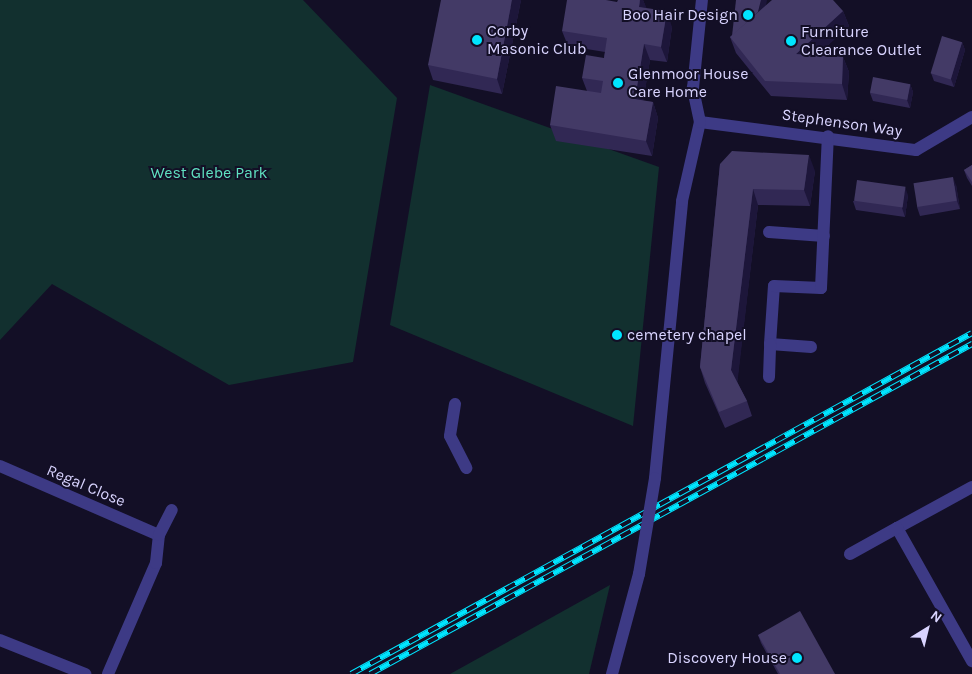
<!DOCTYPE html>
<style>
body{margin:0}
#map{position:relative;width:972px;height:674px;overflow:hidden;background:#130f26;font-family:Karla,sans-serif}
div>[style]{position:absolute}
.green>*{inset:0;background:#12302f}
.minor>*{height:12px;margin:-6px;padding:0 6px;transform-origin:6px;border-radius:6px;background:#3d3a85}
.rail>*{height:5.5px;margin-top:-2.75px;transform-origin:0;background:repeating-linear-gradient(90deg,#130f26 0 11px,#00e5ff 0 22px);box-sizing:border-box;border-block:1px solid #00e5ff}
.minor-bridge>*{height:12px;margin:-6px;padding:0 6px;transform-origin:6px;border-radius:6px;background:#3d3a85}
.wall>*{inset:0;background:#312854}
.shaded-wall>*{inset:0;background:#1d163a}
.building>*{inset:0;background:#433a66;transform-origin:0 0}
.dots>*{width:14px;height:14px;translate:-50% -50%;box-sizing:border-box;border:2px solid #130f26;border-radius:50%}
span{translate:-50% -50%;white-space:nowrap;text-align:center;line-height:1.15;-webkit-text-stroke:4px #130f26;paint-order:stroke}
.poi-label{font-size:16px;color:#d9d4ff}
.right{translate:-100% -50%;text-align:right}
.left{translate:0 -50%;text-align:left}
.street-label{font-size:16px;color:#d9d4ff}
.park-label{font-size:16px;color:#5fe0c0}
.north{position:absolute;left:902px;top:604px;width:50px;height:50px;-webkit-text-stroke:4px #130f26;paint-order:stroke;rotate:36deg;font-size:14px;font-weight:700;line-height:20px;text-align:center;color:#d9d4ff}
.north::after{content:'';display:block;margin:auto;width:18px;height:22px;background:#d9d4ff;clip-path:polygon(50% 0,100% 100%,50% 72%,0 100%)}
</style>
<div id="map">
<div class="green">
<div style="clip-path:polygon(0 0,303px 0,397px 98px,353px 362px,229px 385px,52px 284px,0 340px)"></div>
<div style="clip-path:polygon(430px 85px,659px 167px,633px 426px,390px 325px)"></div>
<div style="clip-path:polygon(610px 585px,589px 674px,450px 674px)"></div>
</div>
<div class="minor">
<div style="left:700px;top:122px;width:218px;rotate:7.4deg"></div>
<div style="left:916px;top:150px;width:65px;rotate:-30.5deg"></div>
<div style="left:769px;top:232px;width:55px;rotate:4.2deg"></div>
<div style="left:811px;top:347px;width:41px;rotate:-175.8deg"></div>
<div style="left:770px;top:344px;width:58px;rotate:-86.1deg"></div>
<div style="left:774px;top:286px;width:47px;rotate:2.4deg"></div>
<div style="left:821px;top:288px;width:152px;rotate:-87.4deg"></div>
<div style="left:769px;top:377px;width:33px;rotate:-88deg"></div>
<div style="left:455px;top:404px;width:32px;rotate:99deg"></div>
<div style="left:450px;top:436px;width:36px;rotate:63deg"></div>
<div style="left:0;top:466px;width:173px;rotate:23.5deg"></div>
<div style="left:655px;top:478px;width:278px;rotate:-84.4deg"></div>
<div style="left:682px;top:201px;width:81px;rotate:-77.2deg"></div>
<div style="left:700px;top:122px;width:35px;rotate:-102deg"></div>
<div style="left:693px;top:88px;width:88px;rotate:-84.2deg"></div>
<div style="left:972px;top:487px;width:85px;rotate:151.3deg"></div>
<div style="left:897px;top:528px;width:153px;rotate:60.6deg"></div>
<div style="left:850px;top:554px;width:54px;rotate:-29deg"></div>
<div style="left:0;top:640px;width:92px;rotate:21.8deg"></div>
<div style="left:108px;top:674px;width:121px;rotate:-66.6deg"></div>
<div style="left:156px;top:563px;width:28px;rotate:-84deg"></div>
<div style="left:159px;top:535px;width:28px;rotate:-63deg"></div>
<div style="left:612px;top:674px;width:104px;rotate:-74.9deg"></div>
</div>
<div class="rail">
<div style="left:351px;top:674px;width:708px;rotate:-28.77deg"></div>
<div style="left:370px;top:674px;width:687px;rotate:-28.73deg"></div>
</div>
<div class="minor-bridge">
<div style="left:639px;top:574px;width:97px;rotate:-80.5deg"></div>
</div>
<div class="wall">
<div style="clip-path:polygon(521px 0,502px 94px,433px 80px,428px 65px)"></div>
<div style="clip-path:polygon(643px 0,646px 8px,672px 27px,667px 62px,650px 60px,643px 101px,653px 102px,658px 118px,652px 156px,556px 141px,550px 125px,587px 91px,582px 78px,604px 58px,605px 52px,568px 46px,562px 31px)"></div>
<div style="clip-path:polygon(766px 5px,843px 11px,849px 26px,817px 55px,843px 57px,849px 72px,847px 100px,771px 96px,736px 53px,730px 37px)"></div>
<div style="clip-path:polygon(962px 42px,965px 50px,954px 87px,934px 81px,931px 73px)"></div>
<div style="clip-path:polygon(910px 84px,913px 92px,910px 108px,873px 101px,870px 93px)"></div>
<div style="clip-path:polygon(720px 164px,815px 171px,810px 206px,758px 205px,737px 382px,747px 401px,752px 416px,725px 428px,705px 383px,700px 367px)"></div>
<div style="clip-path:polygon(972px 165px,972px 186px,967px 178px,964px 170px)"></div>
<div style="clip-path:polygon(956px 185px,960px 209px,920px 216px,917px 207px)"></div>
<div style="clip-path:polygon(908px 195px,905px 217px,856px 210px,853px 201px)"></div>
<div style="clip-path:polygon(758px 635px,835px 674px,778px 674px,761px 643px)"></div>
</div>
<div class="shaded-wall">
<div style="clip-path:polygon(512px 0,521px 0,502px 94px,497px 79px)"></div>
<div style="clip-path:polygon(640px 0,643px 0,647px 9px,639px 7px)"></div>
<div style="clip-path:polygon(761px 0,767px 0,762px 30px,757px 18px)"></div>
<div style="clip-path:polygon(667px 11px,672px 27px,667px 62px,661px 47px)"></div>
<div style="clip-path:polygon(843px 11px,849px 26px,801px 70px,796px 54px)"></div>
<div style="clip-path:polygon(962px 42px,965px 50px,954px 87px,951px 79px)"></div>
<div style="clip-path:polygon(644px 44px,650px 60px,641px 115px,635px 99px)"></div>
<div style="clip-path:polygon(843px 57px,849px 72px,847px 100px,842px 84px)"></div>
<div style="clip-path:polygon(910px 84px,913px 92px,910px 108px,907px 100px)"></div>
<div style="clip-path:polygon(653px 102px,658px 118px,652px 156px,646px 141px)"></div>
<div style="clip-path:polygon(809px 155px,815px 171px,810px 206px,804px 190px)"></div>
<div style="clip-path:polygon(953px 177px,956px 185px,960px 209px,957px 201px)"></div>
<div style="clip-path:polygon(905px 187px,908px 195px,905px 217px,902px 208px)"></div>
<div style="clip-path:polygon(753px 189px,758px 205px,737px 386px,731px 370px)"></div>
</div>
<div class="building">
<div style="clip-path:polygon(441px 0,512px 0,497px 79px,428px 65px)"></div>
<div style="clip-path:polygon(567px 0,606px 0,617px 2px,618px 0,640px 0,639px 7px,667px 11px,661px 47px,644px 44px,635px 99px,653px 102px,646px 141px,550px 125px,556px 86px,601px 93px,603px 81px,582px 78px,586px 55px,604px 58px,607px 38px,562px 31px)"></div>
<div style="clip-path:polygon(736px 0,761px 0,758px 12px,732px 36px)"></div>
<div style="clip-path:polygon(772px 0,833px 0,843px 11px,796px 54px,843px 57px,842px 84px,765px 81px,730px 37px)"></div>
<div style="left:942px;top:36px;width:21px;height:39px;rotate:17deg"></div>
<div style="left:873px;top:77px;width:38px;height:16px;rotate:11deg"></div>
<div style="clip-path:polygon(732px 151px,809px 155px,804px 190px,753px 189px,731px 370px,747px 401px,719px 412px,700px 367px,720px 164px)"></div>
<div style="clip-path:polygon(972px 165px,972px 182px,964px 170px)"></div>
<div style="left:953px;top:177px;width:24px;height:40px;rotate:81deg"></div>
<div style="left:857px;top:180px;width:49px;height:21px;rotate:8deg"></div>
<div style="clip-path:polygon(800px 611px,835px 674px,780px 674px,758px 635px)"></div>
</div>
<div class="dots">
<div style="left:748px;top:15px;background:#00e5ff"></div>
<div style="left:477px;top:40px;background:#00e5ff"></div>
<div style="left:791px;top:41px;background:#00e5ff"></div>
<div style="left:618px;top:83px;background:#00e5ff"></div>
<div style="left:617px;top:335px;background:#00e5ff"></div>
<div style="left:797px;top:658px;background:#00e5ff"></div>
</div>
<div class="poi-label">
<span class="right" style="left:738px;top:15px">Boo Hair Design</span>
<span class="left" style="left:487px;top:40px">Corby<br>Masonic Club</span>
<span class="left" style="left:801px;top:41px">Furniture<br>Clearance Outlet</span>
<span class="left" style="left:628px;top:83px">Glenmoor House<br>Care Home</span>
<span class="left" style="left:627px;top:335px">cemetery chapel</span>
<span class="right" style="left:787px;top:658px">Discovery House</span>
</div>
<div class="street-label">
<span style="left:842px;top:123px;rotate:8deg">Stephenson Way</span>
<span style="left:86px;top:486px;rotate:23deg">Regal Close</span>
</div>
<div class="park-label">
<span style="left:209px;top:173px">West Glebe Park</span>
</div>
<div class="north">N</div>
</div>
